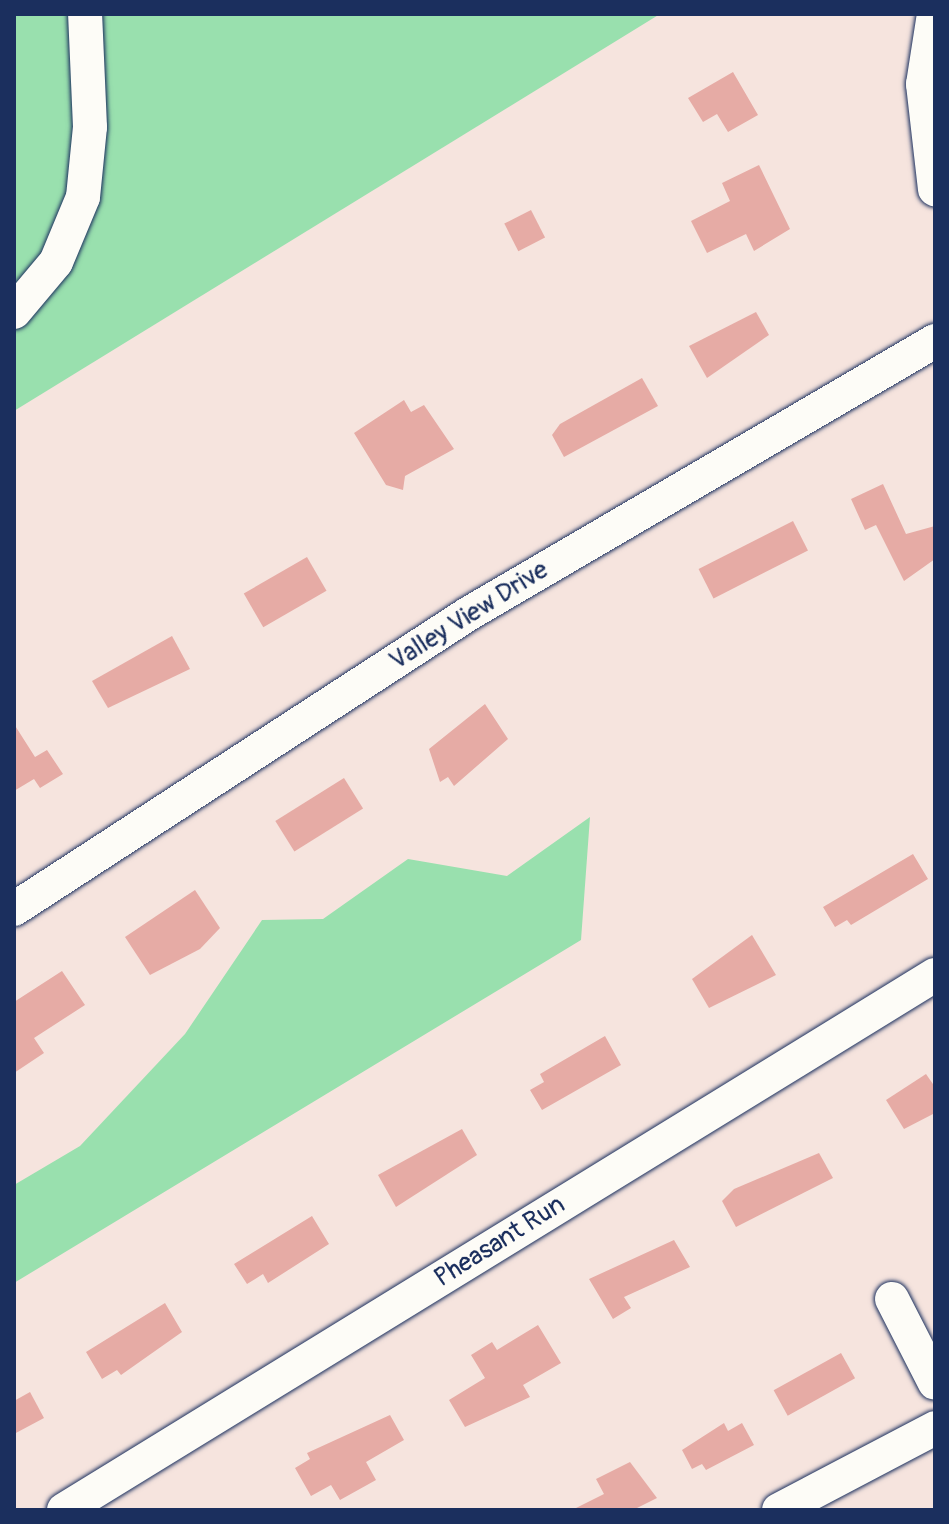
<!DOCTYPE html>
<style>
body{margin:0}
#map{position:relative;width:949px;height:1524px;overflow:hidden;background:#f6e4de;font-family:Pangolin,sans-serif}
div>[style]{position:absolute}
.green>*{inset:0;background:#99e0ae}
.building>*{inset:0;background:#e6aba5;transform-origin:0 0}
.roads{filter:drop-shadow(0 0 2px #1b2f5e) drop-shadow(0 0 2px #1b2f5e)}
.minor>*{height:34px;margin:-17px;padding:0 17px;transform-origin:17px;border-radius:17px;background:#fdfcf7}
span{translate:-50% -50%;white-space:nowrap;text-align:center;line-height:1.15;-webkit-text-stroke:6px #fdfcf7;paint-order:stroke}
.street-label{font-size:26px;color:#1b2f5e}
.frame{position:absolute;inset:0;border:16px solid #1b2f5e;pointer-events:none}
</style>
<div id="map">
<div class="green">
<div style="clip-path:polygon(14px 14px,660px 14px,14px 411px)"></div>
<div style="clip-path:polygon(590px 817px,581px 940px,14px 1283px,14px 1185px,80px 1146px,185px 1034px,262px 920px,323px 919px,408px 859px,507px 876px)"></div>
</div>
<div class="building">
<div style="clip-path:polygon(733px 72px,758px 115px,728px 132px,717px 114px,703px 122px,688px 98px)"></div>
<div style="clip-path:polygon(759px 165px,790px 229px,754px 251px,746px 234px,707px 253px,691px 221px,730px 201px,722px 183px)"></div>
<div style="left:531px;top:210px;width:31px;height:30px;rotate:63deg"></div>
<div style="clip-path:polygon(756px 312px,769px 335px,707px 378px,689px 346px)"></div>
<div style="clip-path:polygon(642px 378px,658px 406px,564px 457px,552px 435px,560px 424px)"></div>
<div style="clip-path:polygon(404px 400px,411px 412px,424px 405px,454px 449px,405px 476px,403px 490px,386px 485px,354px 433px)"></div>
<div style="clip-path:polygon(883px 484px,906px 534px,935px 526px,935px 559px,904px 581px,876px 525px,865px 530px,851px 499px)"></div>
<div style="left:793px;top:521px;width:33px;height:106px;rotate:63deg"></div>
<div style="left:307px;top:557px;width:39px;height:73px;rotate:60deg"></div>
<div style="clip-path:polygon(172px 636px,190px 669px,108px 708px,92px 681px)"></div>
<div style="clip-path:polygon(485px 704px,508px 739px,454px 786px,448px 777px,440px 782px,429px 749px)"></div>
<div style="clip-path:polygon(14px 724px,35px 757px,47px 750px,63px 774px,40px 788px,34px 779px,14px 791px)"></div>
<div style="left:344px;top:778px;width:36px;height:81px;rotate:58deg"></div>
<div style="clip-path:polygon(913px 854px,928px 879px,851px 925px,847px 920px,835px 927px,823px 907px)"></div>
<div style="clip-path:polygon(195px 890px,220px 928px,200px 949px,150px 975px,125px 937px)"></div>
<div style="clip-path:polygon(752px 935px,776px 975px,709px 1008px,692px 979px)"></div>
<div style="clip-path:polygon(62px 971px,85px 1005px,34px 1038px,44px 1053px,14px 1073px,14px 1002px)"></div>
<div style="clip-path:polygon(605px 1036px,621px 1065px,542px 1110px,530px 1090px,544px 1082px,540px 1074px)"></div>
<div style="clip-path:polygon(926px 1074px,935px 1087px,935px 1113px,904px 1129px,886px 1100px)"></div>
<div style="clip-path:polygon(462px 1129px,477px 1155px,396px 1207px,378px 1175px)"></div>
<div style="clip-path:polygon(819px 1153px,833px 1178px,736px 1227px,722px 1201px,734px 1189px)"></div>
<div style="clip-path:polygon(312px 1216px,329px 1244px,268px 1283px,263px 1274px,247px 1284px,234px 1264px)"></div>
<div style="clip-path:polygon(674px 1240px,690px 1267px,624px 1297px,631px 1308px,613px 1319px,589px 1279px)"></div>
<div style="clip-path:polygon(165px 1303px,182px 1332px,121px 1375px,117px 1370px,102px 1379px,86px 1352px)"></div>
<div style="clip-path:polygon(538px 1325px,561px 1363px,523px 1385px,530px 1397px,465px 1427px,449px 1400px,485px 1378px,471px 1355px,492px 1342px,497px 1350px)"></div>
<div style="left:841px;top:1353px;width:29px;height:77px;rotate:61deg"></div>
<div style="clip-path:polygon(30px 1392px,44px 1418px,14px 1434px,14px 1401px)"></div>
<div style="clip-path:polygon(390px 1415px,404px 1440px,366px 1462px,376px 1480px,340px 1500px,331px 1485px,311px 1496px,295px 1468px,310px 1459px,307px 1453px)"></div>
<div style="clip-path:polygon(724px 1423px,728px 1431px,742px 1423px,754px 1445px,706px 1470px,702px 1464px,692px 1469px,682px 1450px)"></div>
<div style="clip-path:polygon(630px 1462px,657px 1498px,633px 1510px,572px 1510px,604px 1494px,596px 1479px)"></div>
</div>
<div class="roads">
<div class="minor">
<div style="left:934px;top:14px;width:71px;rotate:98.9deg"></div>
<div style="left:923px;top:84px;width:106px;rotate:83.5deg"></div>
<div style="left:14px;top:312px;width:65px;rotate:-50deg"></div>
<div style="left:56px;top:262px;width:70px;rotate:-67.4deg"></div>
<div style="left:83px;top:197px;width:70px;rotate:-84.3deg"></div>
<div style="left:90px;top:127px;width:113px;rotate:-92.5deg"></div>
<div style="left:14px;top:909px;width:541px;rotate:-33.01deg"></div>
<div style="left:468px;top:614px;width:541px;rotate:-30.31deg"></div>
<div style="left:892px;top:1299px;width:94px;rotate:62.9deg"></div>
<div style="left:64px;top:1510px;width:1022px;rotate:-31.56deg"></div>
<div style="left:779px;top:1510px;width:176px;rotate:-27.7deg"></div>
</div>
</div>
<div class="street-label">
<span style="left:469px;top:616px;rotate:-32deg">Valley View Drive</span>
<span style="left:500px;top:1242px;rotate:-32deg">Pheasant Run</span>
</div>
<div class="frame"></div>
</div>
